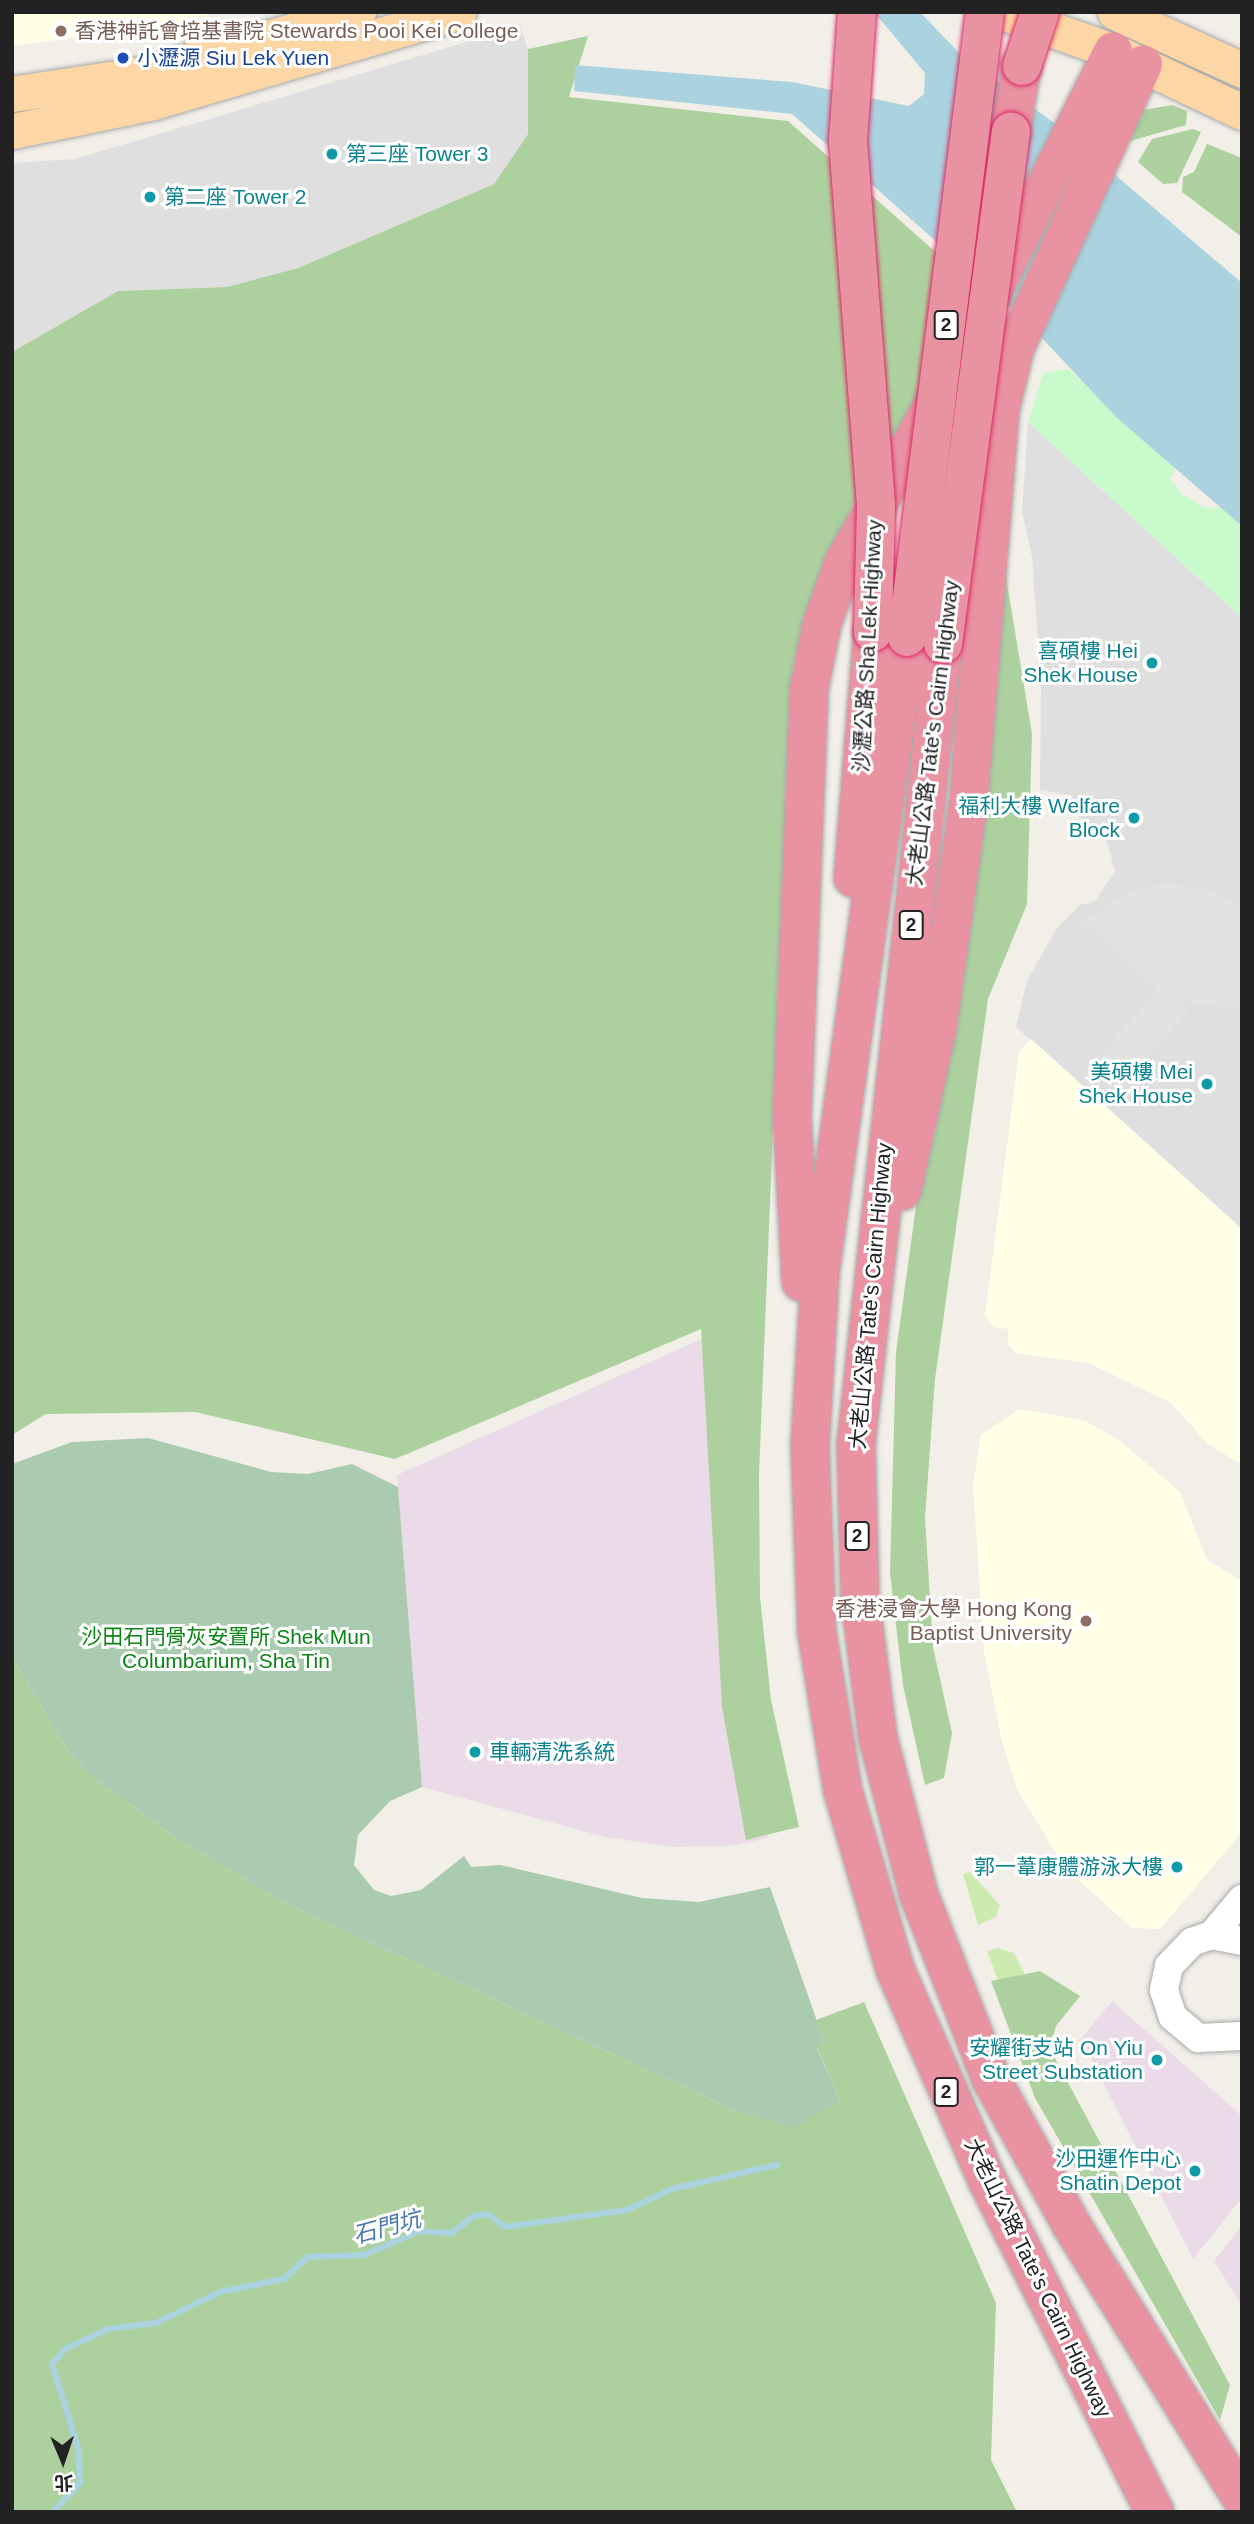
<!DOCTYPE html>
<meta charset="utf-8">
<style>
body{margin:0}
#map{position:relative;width:1254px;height:2524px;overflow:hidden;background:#f2efe9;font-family:Helvetica,"Noto Sans TC",sans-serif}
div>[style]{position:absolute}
.residential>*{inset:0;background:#e0dfdf}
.industrial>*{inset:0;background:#ebdbe8}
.education>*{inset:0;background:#ffffe5}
.grass>*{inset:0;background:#cdebb0}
.forest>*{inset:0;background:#add19e}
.cemetery>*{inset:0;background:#aacbaf}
.park>*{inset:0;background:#c8facc}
.parking>*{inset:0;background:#e2e2e2}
.water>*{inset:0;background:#aad3df}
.stream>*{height:6px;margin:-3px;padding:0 3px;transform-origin:3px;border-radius:3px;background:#aad3df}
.roads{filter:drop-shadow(0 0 2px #a9a9a9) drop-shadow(0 0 2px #a9a9a9)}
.minor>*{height:28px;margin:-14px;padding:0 14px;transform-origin:14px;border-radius:14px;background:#fff}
.major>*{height:35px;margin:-17.5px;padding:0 17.5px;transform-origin:17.5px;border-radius:17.5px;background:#fcd6a4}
.highway>*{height:38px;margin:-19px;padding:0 19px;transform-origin:19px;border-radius:19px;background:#e892a2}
.bridges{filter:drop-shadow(0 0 2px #dc2a67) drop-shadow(0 0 2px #dc2a67)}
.highway-bridge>*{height:38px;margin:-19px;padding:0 19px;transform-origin:19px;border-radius:19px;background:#e892a2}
.dots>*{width:19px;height:19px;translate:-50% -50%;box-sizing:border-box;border:4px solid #fff;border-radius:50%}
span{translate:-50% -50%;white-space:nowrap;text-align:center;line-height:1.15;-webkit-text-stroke:6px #fff;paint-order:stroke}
.shield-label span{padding:2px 5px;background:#fff;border:2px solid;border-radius:5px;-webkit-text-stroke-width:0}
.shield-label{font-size:19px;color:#222;font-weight:700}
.education-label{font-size:21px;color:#785e54}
.left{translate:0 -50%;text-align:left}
.right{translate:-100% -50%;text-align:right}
.transit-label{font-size:21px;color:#164399}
.culture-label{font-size:21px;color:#0d838f}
.street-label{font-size:21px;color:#222}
.park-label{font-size:21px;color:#0c8416}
.water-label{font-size:23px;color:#4a7aab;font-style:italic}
.frame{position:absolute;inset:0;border:14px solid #222;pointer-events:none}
.north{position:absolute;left:28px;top:2426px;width:70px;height:70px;-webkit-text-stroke:5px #fff;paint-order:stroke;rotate:178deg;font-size:19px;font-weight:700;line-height:28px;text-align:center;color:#222}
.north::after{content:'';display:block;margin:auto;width:24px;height:32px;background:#222;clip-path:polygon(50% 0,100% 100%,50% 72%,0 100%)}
</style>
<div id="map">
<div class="residential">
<div style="clip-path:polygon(520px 26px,528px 49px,528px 134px,494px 184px,298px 268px,227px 287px,118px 291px,12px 352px,12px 163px,75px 159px)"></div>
<div style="clip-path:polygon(1028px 422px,1242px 618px,1242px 1229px,1016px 1027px,1027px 981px,1056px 929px,1080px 905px,1095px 901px,1115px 871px,1107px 842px,1072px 811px,1071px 795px,1040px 790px,1041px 683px,1032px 557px,1022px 511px)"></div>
</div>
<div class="industrial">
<div style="clip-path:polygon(713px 1334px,768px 1838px,731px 1846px,673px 1847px,605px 1837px,422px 1787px,397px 1475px)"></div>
<div style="clip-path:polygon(1112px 2001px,1242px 2116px,1242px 2198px,1193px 2259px,1081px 2039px)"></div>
<div style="clip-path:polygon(1242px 2225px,1242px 2306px,1214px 2261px)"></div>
</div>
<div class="education">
<div style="clip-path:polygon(12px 12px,215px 12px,188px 22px,12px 46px)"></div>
<div style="clip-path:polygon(1031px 1039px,1242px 1229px,1242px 1465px,1208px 1444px,1171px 1403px,1089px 1363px,1015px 1353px,1008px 1344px,1008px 1329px,994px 1327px,985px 1316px,1019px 1052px)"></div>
<div style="clip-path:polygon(1019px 1409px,1086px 1421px,1121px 1442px,1180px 1492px,1207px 1560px,1242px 1581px,1242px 1832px,1160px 1929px,1132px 1928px,1065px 1868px,1017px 1789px,1001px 1738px,984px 1651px,973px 1485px,981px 1435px)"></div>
</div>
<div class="grass">
<div style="clip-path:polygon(970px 1872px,1000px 1905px,996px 1917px,978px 1925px,963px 1874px)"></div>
<div style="clip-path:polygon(998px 1948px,1014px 1953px,1031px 1987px,1004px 1996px,987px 1951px)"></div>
</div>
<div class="forest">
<div style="clip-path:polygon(588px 36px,569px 97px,788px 121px,975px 287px,925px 390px,854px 502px,810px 605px,791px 682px,759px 1474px,760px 1597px,771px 1700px,799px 1827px,746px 1840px,722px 1707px,701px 1329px,395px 1459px,195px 1412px,46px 1414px,12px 1435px,12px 352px,118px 291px,227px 287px,298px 268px,494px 184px,528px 134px,528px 49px)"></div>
<div style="clip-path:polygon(1172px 105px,1187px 111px,1186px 125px,1127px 142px,1143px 110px)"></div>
<div style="clip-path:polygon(1193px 129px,1201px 132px,1177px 183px,1163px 184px,1138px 162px,1152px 139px)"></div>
<div style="clip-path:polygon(1207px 144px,1242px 158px,1242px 237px,1182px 192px,1183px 177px,1194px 172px)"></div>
<div style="clip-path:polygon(1004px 565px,1032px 734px,1027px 904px,988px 999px,935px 1379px,925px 1518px,933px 1647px,952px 1733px,944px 1778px,925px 1785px,903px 1685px,890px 1573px,896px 1352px)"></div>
<div style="clip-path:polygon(12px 1657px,68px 1751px,92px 1777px,178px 1839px,287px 1904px,736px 2111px,840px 2100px,817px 2047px,824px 2041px,816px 2020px,864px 2002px,996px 2303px,991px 2460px,1017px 2512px,12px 2512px)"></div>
<div style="clip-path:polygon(1040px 1971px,1080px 1996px,1056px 2026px,1050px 2049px,1230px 2385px,1220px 2420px,1035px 2098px,991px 1981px)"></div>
</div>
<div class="cemetery">
<div style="clip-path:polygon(148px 1438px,271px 1472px,308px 1474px,352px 1464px,398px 1487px,422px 1787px,390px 1801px,358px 1835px,354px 1865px,374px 1890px,391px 1896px,421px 1890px,464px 1856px,471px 1867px,500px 1865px,642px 1898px,699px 1902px,770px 1887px,824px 2041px,817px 2048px,840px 2100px,795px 2127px,736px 2111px,287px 1904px,178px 1839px,92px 1777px,68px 1751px,12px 1657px,12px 1464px,72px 1442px)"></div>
</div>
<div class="park">
<div style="clip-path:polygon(1068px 369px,1176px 467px,1170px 479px,1183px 495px,1205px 508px,1221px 507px,1242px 526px,1242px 618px,1028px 422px,1043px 373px)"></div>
</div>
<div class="parking">
<div style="clip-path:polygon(1163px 884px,1205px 888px,1242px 905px,1242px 1009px,1180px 1001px,1188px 1011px,1124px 1083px,1094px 1062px,1158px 990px,1082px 921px,1137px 889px)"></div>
</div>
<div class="water">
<div style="clip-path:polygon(874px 12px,920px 12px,963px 57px,1053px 122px,1242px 283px,1242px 526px,1117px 418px,1025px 320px,792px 114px,574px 91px,575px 65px,792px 82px,909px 106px,924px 94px,925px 73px)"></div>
</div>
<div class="stream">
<div style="left:12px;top:2511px;width:2px;rotate:27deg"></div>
<div style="left:53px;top:2512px;width:40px;rotate:-47deg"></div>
<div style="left:80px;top:2483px;width:32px;rotate:-92deg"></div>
<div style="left:79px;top:2451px;width:91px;rotate:-107.2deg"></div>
<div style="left:52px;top:2364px;width:20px;rotate:-49deg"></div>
<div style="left:65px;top:2349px;width:47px;rotate:-24.9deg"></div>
<div style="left:108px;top:2329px;width:48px;rotate:-7.1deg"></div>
<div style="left:156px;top:2323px;width:71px;rotate:-25.8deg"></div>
<div style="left:220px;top:2292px;width:65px;rotate:-11.5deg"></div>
<div style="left:284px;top:2279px;width:33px;rotate:-43deg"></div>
<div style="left:308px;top:2257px;width:56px;rotate:-2deg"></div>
<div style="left:364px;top:2255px;width:61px;rotate:-23.2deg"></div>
<div style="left:420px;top:2231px;width:32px;rotate:4deg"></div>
<div style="left:452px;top:2233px;width:28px;rotate:-38deg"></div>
<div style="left:474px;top:2216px;width:14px;rotate:-8deg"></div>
<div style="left:488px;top:2214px;width:21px;rotate:37deg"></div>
<div style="left:505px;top:2227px;width:123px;rotate:-7.9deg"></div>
<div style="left:627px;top:2210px;width:50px;rotate:-25deg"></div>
<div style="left:672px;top:2189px;width:108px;rotate:-12.9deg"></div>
</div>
<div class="roads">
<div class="minor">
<div style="left:1212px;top:1935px;width:47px;rotate:-50.2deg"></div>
<div style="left:1242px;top:1941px;width:31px;rotate:-169deg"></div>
<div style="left:1212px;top:1935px;width:21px;rotate:161deg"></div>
<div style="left:1192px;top:1942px;width:33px;rotate:134deg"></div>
<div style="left:1169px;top:1966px;width:25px;rotate:102deg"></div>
<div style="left:1164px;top:1990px;width:28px;rotate:72deg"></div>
<div style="left:1173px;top:2017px;width:33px;rotate:40deg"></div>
<div style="left:1198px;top:2038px;width:44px;rotate:-2.6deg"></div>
</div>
<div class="major">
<div style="left:1002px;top:12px;width:118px;rotate:19.4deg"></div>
<div style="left:1113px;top:51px;width:143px;rotate:25.3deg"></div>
<div style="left:1115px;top:12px;width:140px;rotate:24.5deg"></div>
<div style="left:12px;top:94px;width:133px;rotate:-8.7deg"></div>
<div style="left:143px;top:74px;width:224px;rotate:-16.1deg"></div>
<div style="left:12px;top:131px;width:144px;rotate:-11.6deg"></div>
<div style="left:153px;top:102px;width:318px;rotate:-16.4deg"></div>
</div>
<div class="highway">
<div style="left:1011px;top:131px;width:66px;rotate:-80.4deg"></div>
<div style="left:990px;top:296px;width:274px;rotate:-63.3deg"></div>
<div style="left:907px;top:637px;width:643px;rotate:97.78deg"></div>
<div style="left:820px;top:1274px;width:172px;rotate:93.3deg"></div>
<div style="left:810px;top:1446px;width:187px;rotate:87.9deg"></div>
<div style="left:817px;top:1633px;width:160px;rotate:80.7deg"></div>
<div style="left:843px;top:1791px;width:185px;rotate:73.7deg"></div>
<div style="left:895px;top:1969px;width:230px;rotate:66.4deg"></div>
<div style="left:987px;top:2180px;width:372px;rotate:63.2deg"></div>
<div style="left:943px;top:644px;width:806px;rotate:96.2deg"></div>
<div style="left:856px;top:1445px;width:153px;rotate:88.5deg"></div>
<div style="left:860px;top:1598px;width:141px;rotate:82.7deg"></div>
<div style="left:878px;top:1738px;width:162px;rotate:75.4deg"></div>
<div style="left:919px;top:1895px;width:198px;rotate:68.6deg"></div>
<div style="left:991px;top:2079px;width:168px;rotate:61.1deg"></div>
<div style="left:1072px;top:2226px;width:322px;rotate:58.1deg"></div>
<div style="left:853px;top:878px;width:247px;rotate:-85.4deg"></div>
<div style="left:902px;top:1191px;width:171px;rotate:-77.8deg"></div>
<div style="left:938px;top:1024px;width:229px;rotate:-82.2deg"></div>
<div style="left:969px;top:797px;width:388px;rotate:-85.4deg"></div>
<div style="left:1000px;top:410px;width:64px;rotate:-76.4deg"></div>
<div style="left:1015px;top:348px;width:311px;rotate:-65.7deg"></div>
<div style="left:801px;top:1282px;width:164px;rotate:-93.1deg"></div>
<div style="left:792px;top:1118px;width:429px;rotate:-87.7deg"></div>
<div style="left:809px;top:689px;width:66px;rotate:-78.7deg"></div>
<div style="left:822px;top:624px;width:66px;rotate:-70.5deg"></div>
<div style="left:844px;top:562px;width:188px;rotate:-60.3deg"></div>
</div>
</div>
<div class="bridges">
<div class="highway-bridge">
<div style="left:857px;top:12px;width:129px;rotate:94deg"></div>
<div style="left:848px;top:141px;width:365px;rotate:85.6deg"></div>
<div style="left:876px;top:505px;width:127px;rotate:91.4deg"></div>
<div style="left:1022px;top:66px;width:57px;rotate:-71.6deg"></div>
<div style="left:907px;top:637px;width:630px;rotate:-82.89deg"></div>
<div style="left:943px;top:644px;width:517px;rotate:-82.45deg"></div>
</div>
</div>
<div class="dots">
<div style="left:61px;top:31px;background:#8d6e63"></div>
<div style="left:123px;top:58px;background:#1a4fb4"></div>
<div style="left:332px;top:154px;background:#0f9aa8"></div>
<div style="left:150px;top:197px;background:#0f9aa8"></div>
<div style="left:1152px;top:663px;background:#0f9aa8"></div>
<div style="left:1134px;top:818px;background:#0f9aa8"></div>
<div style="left:1207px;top:1084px;background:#0f9aa8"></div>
<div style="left:1086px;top:1621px;background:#8d6e63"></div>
<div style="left:475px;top:1752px;background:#0f9aa8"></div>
<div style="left:1177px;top:1867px;background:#0f9aa8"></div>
<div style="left:1157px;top:2060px;background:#0f9aa8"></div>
<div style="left:1195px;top:2171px;background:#0f9aa8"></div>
</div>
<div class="shield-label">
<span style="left:946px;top:325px">2</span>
<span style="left:911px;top:925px">2</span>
<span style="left:857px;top:1536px">2</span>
<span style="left:946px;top:2092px">2</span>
</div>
<div class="education-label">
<span class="left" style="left:75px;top:31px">香港神託會培基書院 Stewards Pooi Kei College</span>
<span class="right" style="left:1072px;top:1621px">香港浸會大學 Hong Kong<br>Baptist University</span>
</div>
<div class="transit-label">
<span class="left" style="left:137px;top:58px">小瀝源 Siu Lek Yuen</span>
</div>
<div class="culture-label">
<span class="left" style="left:346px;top:154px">第三座 Tower 3</span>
<span class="left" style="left:164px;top:197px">第二座 Tower 2</span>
<span class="right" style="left:1138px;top:663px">喜碩樓 Hei<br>Shek House</span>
<span class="right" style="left:1120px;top:818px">福利大樓 Welfare<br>Block</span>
<span class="right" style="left:1193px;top:1084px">美碩樓 Mei<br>Shek House</span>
<span class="left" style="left:489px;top:1752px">車輛清洗系統</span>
<span class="right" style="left:1163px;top:1867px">郭一葦康體游泳大樓</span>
<span class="right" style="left:1143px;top:2060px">安耀街支站 On Yiu<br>Street Substation</span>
<span class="right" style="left:1181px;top:2171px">沙田運作中心<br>Shatin Depot</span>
</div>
<div class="street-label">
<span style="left:868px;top:646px;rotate:-87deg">沙瀝公路 Sha Lek Highway</span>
<span style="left:933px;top:733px;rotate:-83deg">大老山公路 Tate's Cairn Highway</span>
<span style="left:871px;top:1296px;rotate:-85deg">大老山公路 Tate's Cairn Highway</span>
<span style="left:1038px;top:2278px;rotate:64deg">大老山公路 Tate's Cairn Highway</span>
</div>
<div class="park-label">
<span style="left:226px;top:1649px">沙田石門骨灰安置所 Shek Mun<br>Columbarium, Sha Tin</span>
</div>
<div class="water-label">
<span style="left:387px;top:2227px;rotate:-15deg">石門坑</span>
</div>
<div class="frame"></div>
<div class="north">北</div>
</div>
